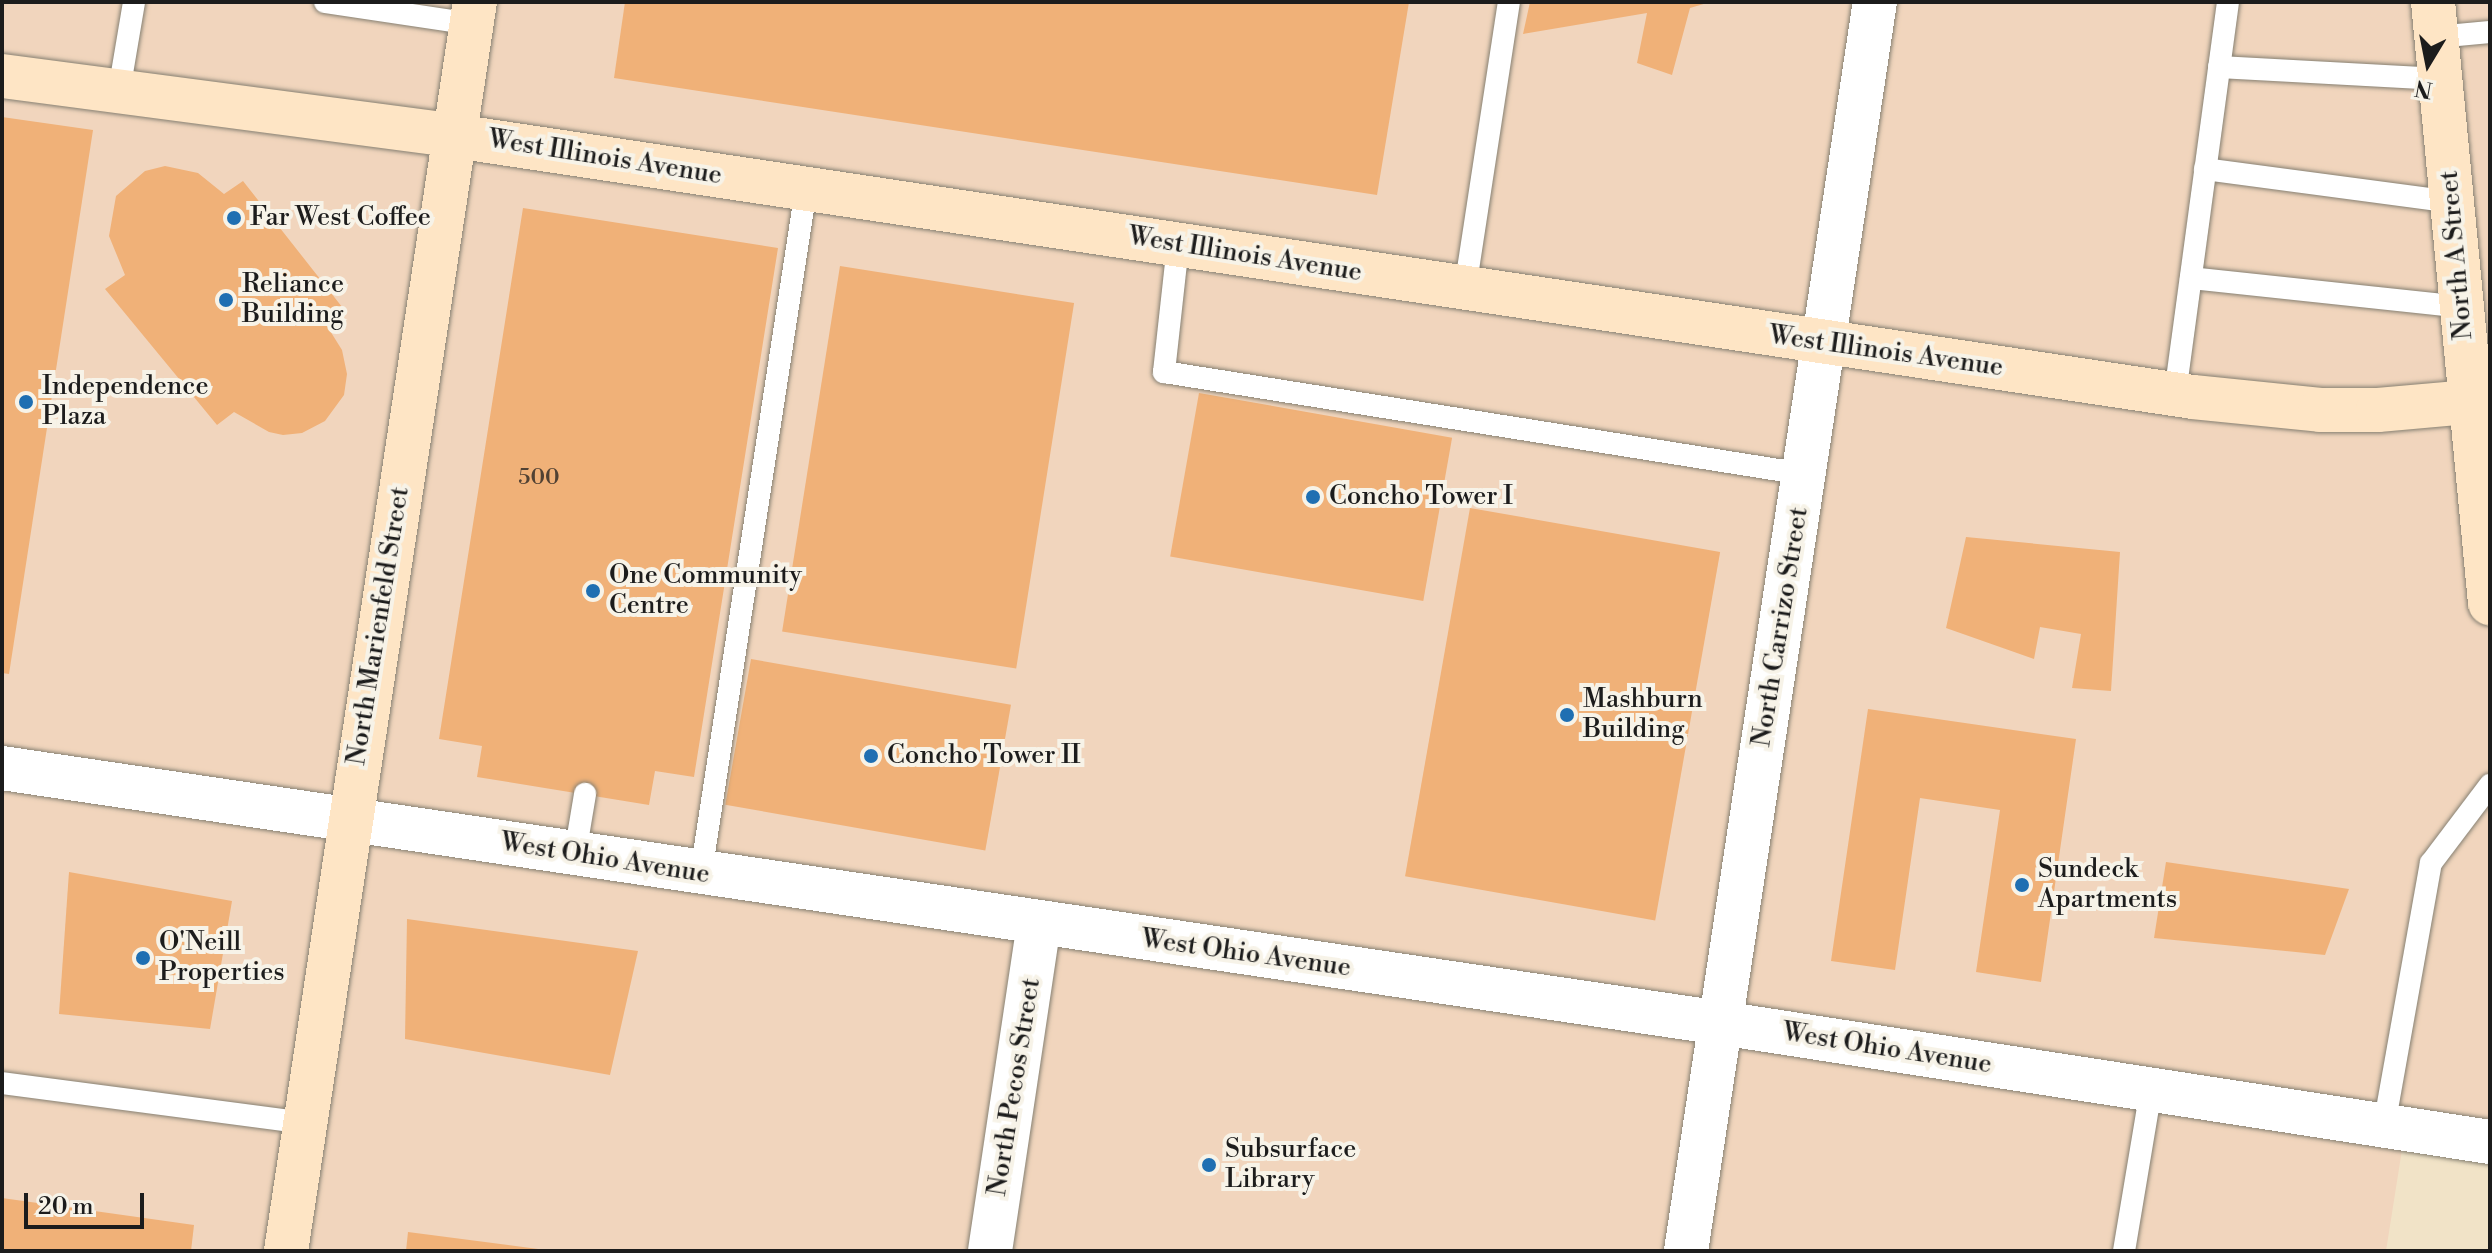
<!DOCTYPE html>
<style>
body{margin:0}
#map{position:relative;width:2492px;height:1253px;overflow:hidden;background:#f1e3c7;font-family:"Libre Bodoni",serif}
div>[style]{position:absolute}
.built>*{inset:0;background:#f1d5bd}
.building>*{inset:0;background:#f0b178;transform-origin:0 0}
.roads{filter:drop-shadow(0 0 2px #868072) drop-shadow(0 0 2px #868072)}
.lane>*{height:22px;margin:-11px;padding:0 11px;transform-origin:11px;border-radius:11px;background:#fff}
.street>*{height:44px;margin:-22px;padding:0 22px;transform-origin:22px;border-radius:22px;background:#fff}
.secondary>*{height:44px;margin:-22px;padding:0 22px;transform-origin:22px;border-radius:22px;background:#fee5c5}
.dots>*{width:22px;height:22px;translate:-50% -50%;box-sizing:border-box;border:4px solid #f7f3e8;border-radius:50%}
span{translate:-50% -50%;white-space:nowrap;text-align:center;line-height:1.15;-webkit-text-stroke:8px #f7f3e8;paint-order:stroke}
.number-label{font-size:22px;color:#514133}
.number-label span{-webkit-text-stroke-width:0}
.street-label{font-size:26px;color:#1c1c1c}
.poi-label{font-size:26px;color:#1c1c1c}
.left{translate:0 -50%;text-align:left}
.frame{position:absolute;inset:0;border:4px solid #1c1c1c;pointer-events:none}
.north{position:absolute;left:2388px;top:24px;width:80px;height:80px;-webkit-text-stroke:6px #f7f3e8;paint-order:stroke;rotate:190deg;font-size:22px;font-weight:700;line-height:32px;text-align:center;color:#1c1c1c}
.north::after{content:'';display:block;margin:auto;width:28px;height:36px;background:#1c1c1c;clip-path:polygon(50% 0,100% 100%,50% 72%,0 100%)}
.scale{position:absolute;left:24px;top:1193px;width:120px;height:36px;box-sizing:border-box;border:4px solid #1c1c1c;border-top:0;padding-left:10px;font-size:24px;line-height:28px;white-space:nowrap;color:#1c1c1c;-webkit-text-stroke:6px #f7f3e8;paint-order:stroke}
</style>
<div id="map">
<div class="built">
<div style="clip-path:polygon(2px 2px,2490px 2px,2490px 1150px,2404px 1137px,2386px 1251px,2px 1251px)"></div>
</div>
<div class="building">
<div style="clip-path:polygon(625px 2px,1409px 2px,1377px 195px,614px 78px)"></div>
<div style="clip-path:polygon(1530px 2px,1707px 2px,1707px 3px,1690px 8px,1672px 75px,1637px 63px,1647px 13px,1523px 34px)"></div>
<div style="clip-path:polygon(2px 117px,93px 130px,9px 674px,2px 673px)"></div>
<div style="clip-path:polygon(165px 166px,198px 173px,224px 194px,243px 181px,346px 312px,327px 326px,342px 350px,347px 374px,344px 395px,325px 421px,302px 433px,283px 435px,269px 432px,234px 412px,217px 425px,105px 289px,125px 275px,109px 236px,116px 196px,145px 171px)"></div>
<div style="clip-path:polygon(523px 208px,778px 248px,694px 777px,655px 771px,649px 805px,477px 777px,482px 746px,439px 739px)"></div>
<div style="left:840px;top:266px;width:237px;height:370px;rotate:9deg"></div>
<div style="left:1199px;top:393px;width:257px;height:166px;rotate:10deg"></div>
<div style="left:1470px;top:508px;width:254px;height:374px;rotate:10deg"></div>
<div style="clip-path:polygon(1966px 537px,2120px 552px,2111px 691px,2072px 688px,2081px 634px,2040px 627px,2034px 659px,1946px 628px)"></div>
<div style="left:751px;top:659px;width:264px;height:148px;rotate:10deg"></div>
<div style="clip-path:polygon(1868px 709px,2076px 739px,2041px 982px,1976px 972px,2000px 810px,1920px 798px,1895px 970px,1831px 961px)"></div>
<div style="clip-path:polygon(2166px 862px,2349px 889px,2325px 955px,2154px 938px)"></div>
<div style="clip-path:polygon(69px 872px,232px 901px,210px 1029px,59px 1014px)"></div>
<div style="clip-path:polygon(407px 919px,638px 951px,610px 1075px,405px 1039px)"></div>
<div style="clip-path:polygon(2px 1198px,194px 1225px,191px 1251px,2px 1251px)"></div>
<div style="clip-path:polygon(408px 1232px,538px 1249px,538px 1251px,406px 1251px)"></div>
</div>
<div class="roads">
<div class="lane">
<div style="left:325px;top:2px;width:149px;rotate:8.5deg"></div>
<div style="left:2436px;top:37px;width:54px;rotate:-5.3deg"></div>
<div style="left:2219px;top:67px;width:221px;rotate:3.1deg"></div>
<div style="left:119px;top:91px;width:90px;rotate:-80.4deg"></div>
<div style="left:2205px;top:169px;width:249px;rotate:7.6deg"></div>
<div style="left:1178px;top:245px;width:128px;rotate:96.3deg"></div>
<div style="left:1164px;top:372px;width:648px;rotate:9.06deg"></div>
<div style="left:2191px;top:278px;width:273px;rotate:6.1deg"></div>
<div style="left:1465px;top:289px;width:290px;rotate:-81.3deg"></div>
<div style="left:2175px;top:394px;width:396px;rotate:-82.3deg"></div>
<div style="left:575px;top:854px;width:61px;rotate:-80.5deg"></div>
<div style="left:701px;top:873px;width:692px;rotate:-81.27deg"></div>
<div style="left:2px;top:1083px;width:306px;rotate:7.5deg"></div>
<div style="left:2384px;top:1126px;width:267px;rotate:-79.9deg"></div>
<div style="left:2431px;top:863px;width:98px;rotate:-52.9deg"></div>
<div style="left:2124px;top:1251px;width:163px;rotate:-80.5deg"></div>
</div>
<div class="street">
<div style="left:2px;top:768px;width:1738px;rotate:8.44deg"></div>
<div style="left:1721px;top:1023px;width:778px;rotate:8.8deg"></div>
<div style="left:990px;top:1251px;width:332px;rotate:-81.5deg"></div>
<div style="left:1686px;top:1251px;width:1263px;rotate:-81.4deg"></div>
</div>
<div class="secondary">
<div style="left:2433px;top:2px;width:604px;rotate:84.58deg"></div>
<div style="left:2px;top:76px;width:457px;rotate:7.5deg"></div>
<div style="left:455px;top:136px;width:1757px;rotate:8.54deg"></div>
<div style="left:2193px;top:397px;width:128px;rotate:5.8deg"></div>
<div style="left:2320px;top:410px;width:58px"></div>
<div style="left:2378px;top:410px;width:112px;rotate:-5.1deg"></div>
<div style="left:286px;top:1251px;width:1263px;rotate:-81.4deg"></div>
</div>
</div>
<div class="dots">
<div style="left:234px;top:218px;background:#1f6fb2"></div>
<div style="left:226px;top:300px;background:#1f6fb2"></div>
<div style="left:26px;top:402px;background:#1f6fb2"></div>
<div style="left:1313px;top:497px;background:#1f6fb2"></div>
<div style="left:593px;top:591px;background:#1f6fb2"></div>
<div style="left:1567px;top:715px;background:#1f6fb2"></div>
<div style="left:871px;top:756px;background:#1f6fb2"></div>
<div style="left:2022px;top:885px;background:#1f6fb2"></div>
<div style="left:143px;top:958px;background:#1f6fb2"></div>
<div style="left:1209px;top:1165px;background:#1f6fb2"></div>
</div>
<div class="number-label">
<span style="left:539px;top:478px">500</span>
</div>
<div class="street-label">
<span style="left:605px;top:158px;rotate:9deg">West Illinois Avenue</span>
<span style="left:1245px;top:255px;rotate:9deg">West Illinois Avenue</span>
<span style="left:2457px;top:255px;rotate:-95deg">North A Street</span>
<span style="left:1886px;top:352px;rotate:8deg">West Illinois Avenue</span>
<span style="left:379px;top:626px;rotate:-81deg">North Marienfeld Street</span>
<span style="left:1781px;top:627px;rotate:-81deg">North Carrizo Street</span>
<span style="left:605px;top:859px;rotate:9deg">West Ohio Avenue</span>
<span style="left:1246px;top:954px;rotate:8deg">West Ohio Avenue</span>
<span style="left:1887px;top:1049px;rotate:9deg">West Ohio Avenue</span>
<span style="left:1015px;top:1087px;rotate:-81deg">North Pecos Street</span>
</div>
<div class="poi-label">
<span class="left" style="left:250px;top:218px">Far West Coffee</span>
<span class="left" style="left:242px;top:300px">Reliance<br>Building</span>
<span class="left" style="left:42px;top:402px">Independence<br>Plaza</span>
<span class="left" style="left:1329px;top:497px">Concho Tower I</span>
<span class="left" style="left:609px;top:591px">One Community<br>Centre</span>
<span class="left" style="left:1583px;top:715px">Mashburn<br>Building</span>
<span class="left" style="left:887px;top:756px">Concho Tower II</span>
<span class="left" style="left:2038px;top:885px">Sundeck<br>Apartments</span>
<span class="left" style="left:159px;top:958px">O'Neill<br>Properties</span>
<span class="left" style="left:1225px;top:1165px">Subsurface<br>Library</span>
</div>
<div class="frame"></div>
<div class="north">N</div>
<div class="scale">20 m</div>
</div>
